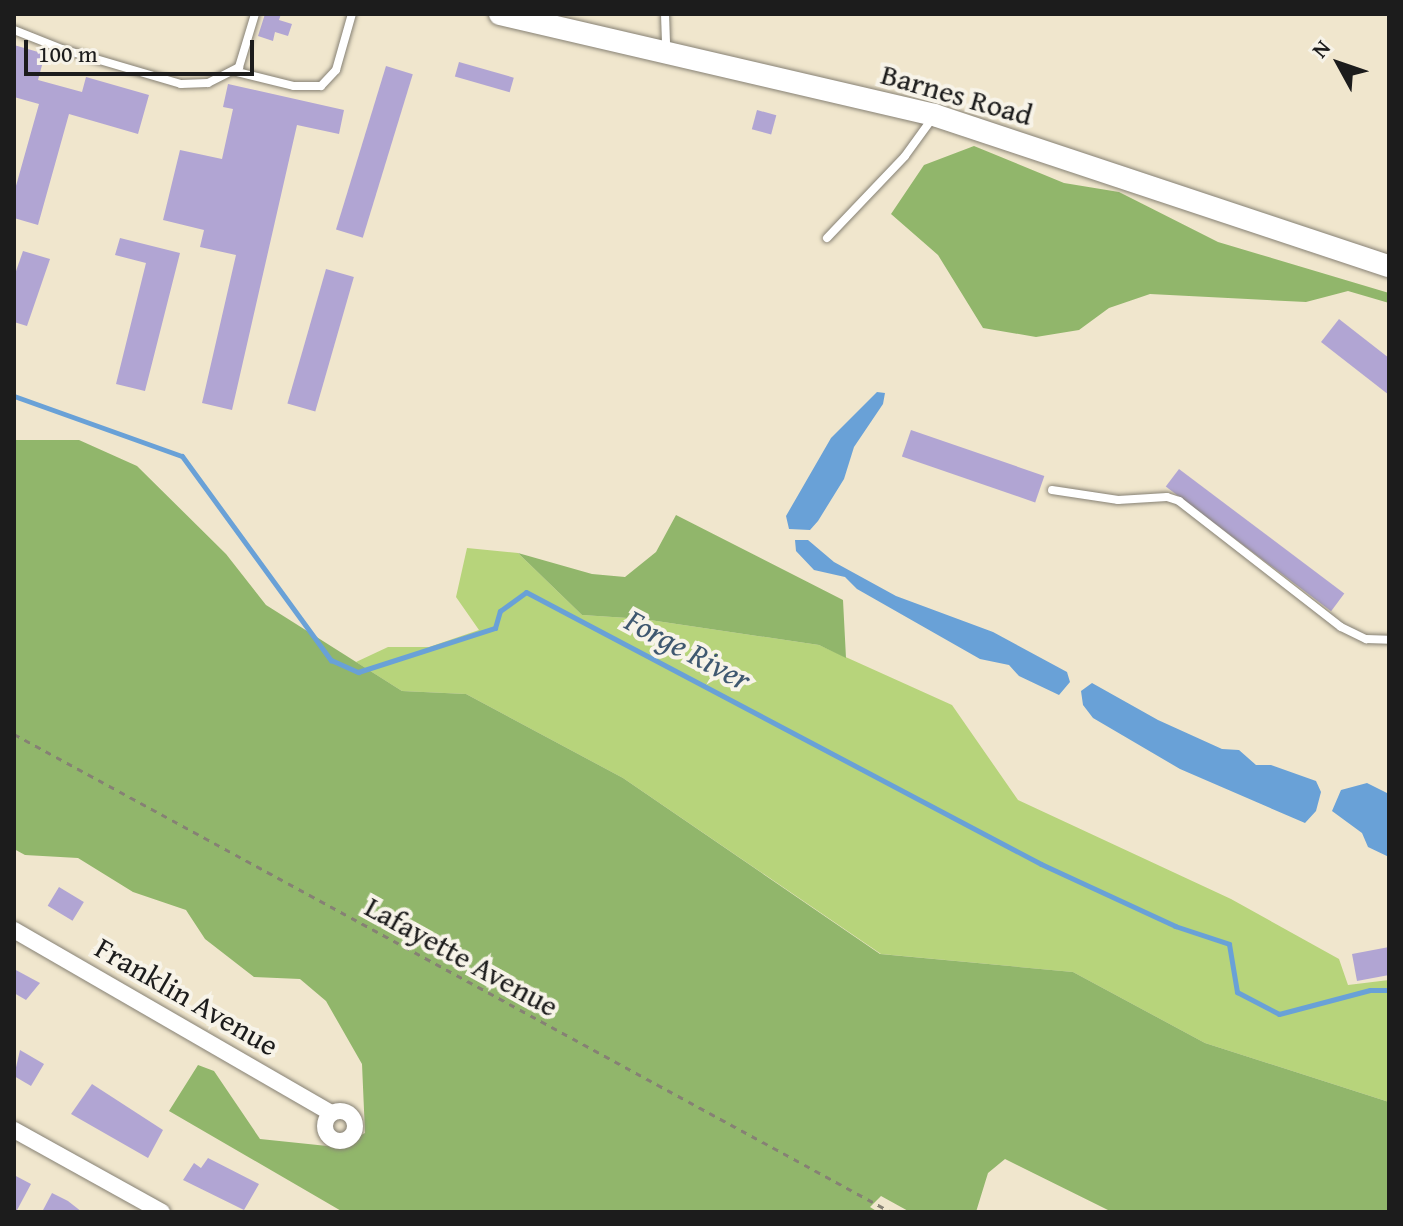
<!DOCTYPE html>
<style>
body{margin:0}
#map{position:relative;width:1403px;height:1226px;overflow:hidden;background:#f0e6cd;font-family:"Gentium Book Plus",serif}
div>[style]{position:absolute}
.green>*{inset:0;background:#b7d47b}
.forest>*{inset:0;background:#91b66b}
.water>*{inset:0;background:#69a1d7}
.stream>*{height:5px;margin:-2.5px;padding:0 2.5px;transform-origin:2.5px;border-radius:2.5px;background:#69a1d7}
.building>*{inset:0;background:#b1a5d3;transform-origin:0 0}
.path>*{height:3px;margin-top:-1.5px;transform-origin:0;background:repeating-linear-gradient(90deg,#868174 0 6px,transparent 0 12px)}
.roads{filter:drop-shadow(0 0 2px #868174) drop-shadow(0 0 2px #868174)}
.service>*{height:8px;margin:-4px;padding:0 4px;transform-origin:4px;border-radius:4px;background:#fff}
.minor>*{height:16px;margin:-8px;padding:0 8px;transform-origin:8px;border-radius:8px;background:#fff}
.minor>.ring{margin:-8px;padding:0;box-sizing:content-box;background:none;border:16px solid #fff;border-radius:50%}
.tertiary>*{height:22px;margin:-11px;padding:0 11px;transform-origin:11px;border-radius:11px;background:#fff}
span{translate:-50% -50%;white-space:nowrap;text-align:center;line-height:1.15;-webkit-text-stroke:8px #f7f3e8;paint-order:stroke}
.street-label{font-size:30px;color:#1c1c1c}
.water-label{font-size:32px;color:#3f5870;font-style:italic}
.frame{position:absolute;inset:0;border:16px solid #1c1c1c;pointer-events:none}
.north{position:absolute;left:1299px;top:24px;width:80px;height:80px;-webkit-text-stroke:6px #f7f3e8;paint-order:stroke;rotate:310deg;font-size:22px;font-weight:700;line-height:32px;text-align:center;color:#1c1c1c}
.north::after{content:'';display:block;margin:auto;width:28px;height:36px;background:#1c1c1c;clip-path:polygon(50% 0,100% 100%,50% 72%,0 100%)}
.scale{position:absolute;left:24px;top:40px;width:230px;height:36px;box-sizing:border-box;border:4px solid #1c1c1c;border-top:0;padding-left:10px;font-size:24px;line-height:28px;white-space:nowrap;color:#1c1c1c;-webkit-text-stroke:6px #f7f3e8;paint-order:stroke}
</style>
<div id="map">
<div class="green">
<div style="clip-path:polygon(467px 548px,518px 553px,582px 615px,643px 619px,819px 645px,952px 705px,1018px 800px,1231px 899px,1339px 959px,1348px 985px,1389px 980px,1389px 1102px,1205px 1043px,1073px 972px,881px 954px,623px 778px,466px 694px,402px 691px,356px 662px,388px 647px,429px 647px,479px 630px,456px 597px)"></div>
</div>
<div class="forest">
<div style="clip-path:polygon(974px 146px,1064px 183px,1119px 192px,1218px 242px,1389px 293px,1389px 303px,1348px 291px,1306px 302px,1150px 294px,1109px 308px,1079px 330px,1036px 337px,983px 328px,938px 255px,891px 214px,924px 165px)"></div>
<div style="clip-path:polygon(14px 440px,79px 440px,137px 466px,226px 554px,266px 605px,402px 691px,466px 694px,623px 778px,880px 954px,1073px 972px,1205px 1043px,1389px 1102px,1389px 1212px,1112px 1212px,1005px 1159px,988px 1173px,976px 1212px,910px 1212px,881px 1196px,870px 1207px,878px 1212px,343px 1212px,169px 1111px,198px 1065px,214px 1071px,260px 1139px,337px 1147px,365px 1133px,362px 1064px,326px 1001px,300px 979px,254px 977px,205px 939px,186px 910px,133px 892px,78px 858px,25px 855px,14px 849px)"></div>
<div style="clip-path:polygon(676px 515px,843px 600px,846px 658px,819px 645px,643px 619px,582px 615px,518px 553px,592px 574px,625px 577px,656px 552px)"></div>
</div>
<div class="water">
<div style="clip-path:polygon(877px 392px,885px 393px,883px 404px,854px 447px,844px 479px,818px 521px,810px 530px,789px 529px,786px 516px,831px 438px)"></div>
<div style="clip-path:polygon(795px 540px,808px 540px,834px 562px,896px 596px,993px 632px,1067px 672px,1070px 682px,1059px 695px,1019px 676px,1009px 665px,980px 659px,857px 589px,845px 577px,814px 570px,796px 551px)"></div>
<div style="clip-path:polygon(1092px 683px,1158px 720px,1222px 749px,1239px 750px,1256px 765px,1271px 765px,1316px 781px,1321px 792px,1316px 811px,1305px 823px,1180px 769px,1093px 718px,1083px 705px,1081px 691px)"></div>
<div style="clip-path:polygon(1367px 783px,1389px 794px,1389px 857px,1368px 847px,1362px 833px,1332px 811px,1341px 790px)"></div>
</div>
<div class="stream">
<div style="left:14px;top:396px;width:178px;rotate:19.7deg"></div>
<div style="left:182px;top:456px;width:253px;rotate:53.9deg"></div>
<div style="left:331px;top:660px;width:30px;rotate:24deg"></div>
<div style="left:358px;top:672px;width:144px;rotate:-17.8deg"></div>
<div style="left:495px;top:628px;width:18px;rotate:-74deg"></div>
<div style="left:500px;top:611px;width:32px;rotate:-36deg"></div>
<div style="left:526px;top:592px;width:582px;rotate:27.84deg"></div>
<div style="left:1041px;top:864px;width:148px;rotate:24.8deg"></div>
<div style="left:1175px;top:926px;width:57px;rotate:18.4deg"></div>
<div style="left:1229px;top:944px;width:49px;rotate:80.5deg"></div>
<div style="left:1237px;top:992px;width:47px;rotate:27.6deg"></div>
<div style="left:1279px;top:1014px;width:94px;rotate:-14.8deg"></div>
<div style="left:1370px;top:990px;width:19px"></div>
</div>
<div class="building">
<div style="clip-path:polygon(265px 14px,281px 14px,279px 20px,292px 24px,288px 36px,275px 32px,273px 41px,258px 36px)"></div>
<div style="clip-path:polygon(14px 45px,45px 54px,38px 80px,82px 92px,86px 77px,149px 95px,138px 134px,69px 114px,38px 225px,14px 218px,14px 193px,39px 104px,14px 97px)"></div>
<div style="left:459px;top:62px;width:57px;height:15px;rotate:16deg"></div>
<div style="left:386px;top:66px;width:28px;height:171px;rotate:17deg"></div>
<div style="clip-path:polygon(228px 84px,344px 110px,339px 134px,297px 125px,232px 410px,202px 403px,236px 255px,200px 247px,204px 230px,163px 220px,180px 150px,222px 159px,233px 109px,223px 107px)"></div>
<div style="left:757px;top:110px;width:20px;height:20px;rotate:15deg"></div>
<div style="clip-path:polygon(120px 238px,180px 253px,145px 391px,116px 384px,146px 263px,115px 255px)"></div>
<div style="clip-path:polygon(23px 251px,50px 259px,27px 326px,14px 322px,14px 277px)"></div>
<div style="left:326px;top:269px;width:29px;height:140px;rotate:16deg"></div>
<div style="clip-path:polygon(1339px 319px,1389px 358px,1389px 395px,1321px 342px)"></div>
<div style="left:911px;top:430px;width:141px;height:28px;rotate:19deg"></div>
<div style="left:1179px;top:469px;width:207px;height:22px;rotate:37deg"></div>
<div style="left:59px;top:887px;width:29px;height:22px;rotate:31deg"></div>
<div style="clip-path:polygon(1389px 947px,1389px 975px,1357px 981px,1352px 954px)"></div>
<div style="clip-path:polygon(14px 969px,40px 983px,26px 1000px,14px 993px)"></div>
<div style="clip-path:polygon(20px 1050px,44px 1064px,31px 1086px,14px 1076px)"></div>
<div style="clip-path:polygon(92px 1084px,163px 1130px,148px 1158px,71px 1114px)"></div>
<div style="clip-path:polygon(208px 1158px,259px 1184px,244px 1210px,183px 1180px,194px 1163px,201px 1168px)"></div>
<div style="clip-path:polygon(14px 1175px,31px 1184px,16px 1212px,14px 1212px)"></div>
<div style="clip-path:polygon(52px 1193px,68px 1201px,82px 1212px,42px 1212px)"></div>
</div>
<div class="path">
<div style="left:14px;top:734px;width:999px;rotate:28.59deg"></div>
</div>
<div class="roads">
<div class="service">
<div style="left:665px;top:14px;width:35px;rotate:88deg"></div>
<div style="left:14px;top:30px;width:52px;rotate:21.6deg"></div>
<div style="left:62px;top:49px;width:124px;rotate:16.4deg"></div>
<div style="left:181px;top:84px;width:27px;rotate:-2deg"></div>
<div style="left:208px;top:83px;width:35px;rotate:-27deg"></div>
<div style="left:239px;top:67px;width:55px;rotate:-73.2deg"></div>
<div style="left:233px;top:71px;width:63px;rotate:13.8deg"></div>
<div style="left:294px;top:86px;width:27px"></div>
<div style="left:321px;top:86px;width:22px;rotate:-47deg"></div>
<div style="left:336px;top:70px;width:58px;rotate:-74.1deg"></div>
<div style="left:827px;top:238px;width:113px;rotate:-46.4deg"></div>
<div style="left:905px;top:156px;width:49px;rotate:-54.1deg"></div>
<div style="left:1052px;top:490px;width:67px;rotate:8.6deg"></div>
<div style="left:1118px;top:500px;width:49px;rotate:-3.5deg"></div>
<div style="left:1167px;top:497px;width:13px;rotate:18deg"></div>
<div style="left:1179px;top:501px;width:205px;rotate:37.9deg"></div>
<div style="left:1341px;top:627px;width:28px;rotate:26deg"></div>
<div style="left:1366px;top:639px;width:23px;rotate:2deg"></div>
</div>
<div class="minor">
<div style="left:14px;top:930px;width:366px;rotate:30deg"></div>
<div class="ring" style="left:325px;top:1111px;width:14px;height:14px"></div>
<div style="left:14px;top:1130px;width:169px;rotate:29deg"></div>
</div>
<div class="tertiary">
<div style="left:500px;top:14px;width:446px;rotate:13.1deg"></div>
<div style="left:934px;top:115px;width:479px;rotate:18.4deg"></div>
</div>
</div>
<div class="street-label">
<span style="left:957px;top:94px;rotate:16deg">Barnes Road</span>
<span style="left:462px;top:956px;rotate:29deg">Lafayette Avenue</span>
<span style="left:187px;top:996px;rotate:30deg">Franklin Avenue</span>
</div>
<div class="water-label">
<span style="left:688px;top:650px;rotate:28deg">Forge River</span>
</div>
<div class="frame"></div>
<div class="north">N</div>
<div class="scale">100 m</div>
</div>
